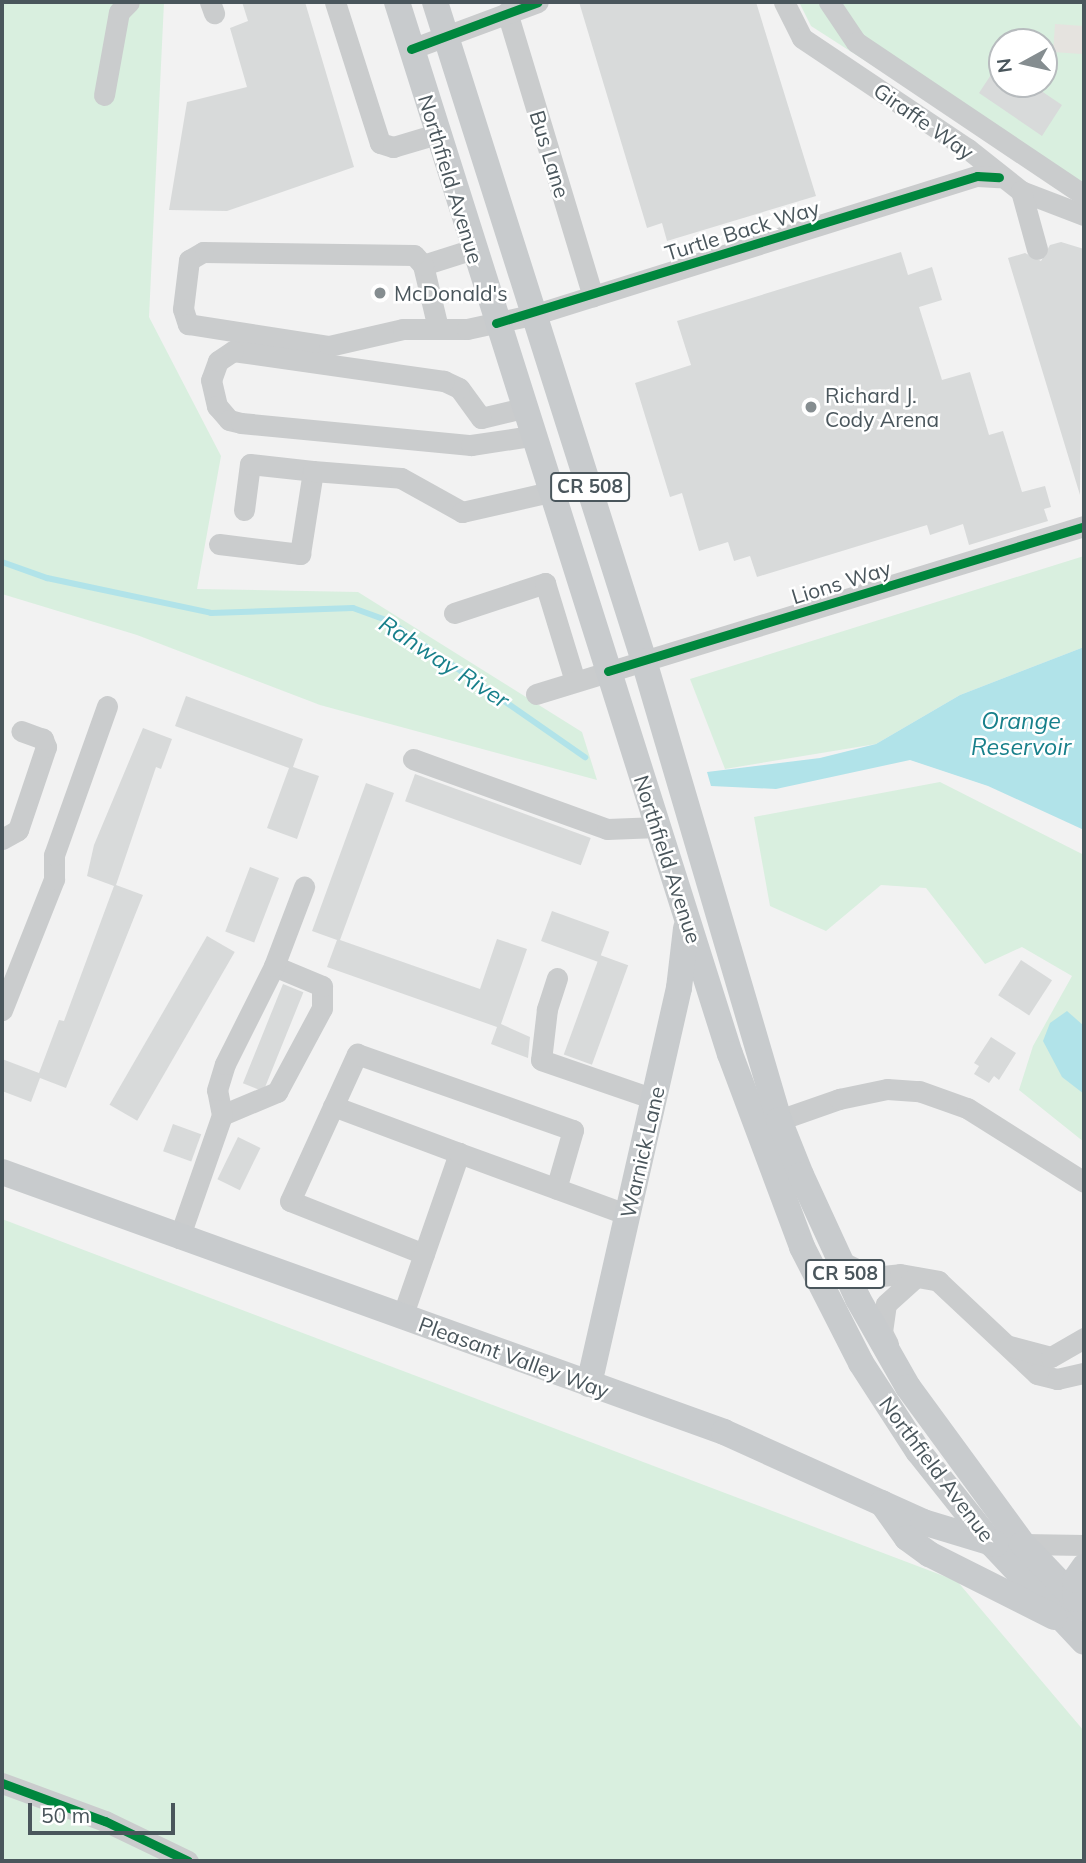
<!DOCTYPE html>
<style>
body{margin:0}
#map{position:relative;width:1086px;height:1863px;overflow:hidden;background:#f2f2f2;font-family:Mulish,sans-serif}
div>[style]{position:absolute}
.green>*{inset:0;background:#d9efdf}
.sand>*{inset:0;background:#e5e3df;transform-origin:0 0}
.water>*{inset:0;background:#b1e3e9}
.stream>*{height:6px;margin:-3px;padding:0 3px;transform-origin:3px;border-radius:3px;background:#b1e3e9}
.building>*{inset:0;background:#d8dada;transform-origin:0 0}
.minor>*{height:21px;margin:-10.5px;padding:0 10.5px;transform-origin:10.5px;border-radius:10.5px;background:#cacccd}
.major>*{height:26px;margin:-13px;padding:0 13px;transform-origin:13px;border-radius:13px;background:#c8cbcd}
.cycleway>*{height:9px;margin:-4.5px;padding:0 4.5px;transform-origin:4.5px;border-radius:4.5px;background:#00873e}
.dots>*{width:19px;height:19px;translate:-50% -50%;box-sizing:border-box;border:4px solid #fff;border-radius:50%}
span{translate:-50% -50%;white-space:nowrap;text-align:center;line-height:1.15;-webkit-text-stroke:5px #fff;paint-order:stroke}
.shield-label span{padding:2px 5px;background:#fff;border:2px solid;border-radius:5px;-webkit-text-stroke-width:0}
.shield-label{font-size:19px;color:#4a565c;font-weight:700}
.street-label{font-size:21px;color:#4a565c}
.poi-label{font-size:21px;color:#4a565c}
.left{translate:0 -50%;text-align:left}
.water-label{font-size:23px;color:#18808b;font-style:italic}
.frame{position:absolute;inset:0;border:4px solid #4a565c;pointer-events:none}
.north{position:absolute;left:988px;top:28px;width:70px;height:70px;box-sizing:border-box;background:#fff;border:2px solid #b7bbbe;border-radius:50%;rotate:262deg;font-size:19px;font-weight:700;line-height:28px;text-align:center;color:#4a565c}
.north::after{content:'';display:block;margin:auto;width:24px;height:32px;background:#858d90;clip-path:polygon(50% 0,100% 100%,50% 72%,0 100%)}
.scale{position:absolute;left:28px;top:1803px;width:147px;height:32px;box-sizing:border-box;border:4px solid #4a565c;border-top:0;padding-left:9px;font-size:21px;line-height:24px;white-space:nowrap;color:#4a565c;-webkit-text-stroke:5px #fff;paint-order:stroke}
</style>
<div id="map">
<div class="green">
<div style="clip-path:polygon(2px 2px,164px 2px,149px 317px,221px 456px,197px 589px,358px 592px,582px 732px,597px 780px,320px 705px,137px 635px,2px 594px)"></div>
<div style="clip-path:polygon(evenodd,799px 2px,1084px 2px,1084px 201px,811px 26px,799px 2px,1002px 42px,1044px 42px,1044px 84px,1002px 84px,1002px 42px)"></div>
<div style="clip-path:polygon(1084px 556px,1084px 647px,960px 695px,876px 744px,725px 769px,690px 679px)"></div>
<div style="clip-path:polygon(940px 782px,1084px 855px,1084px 1142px,1019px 1090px,1033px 1046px,1072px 976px,1022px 947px,985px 964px,926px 888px,881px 885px,826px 931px,770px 906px,754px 817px)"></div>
<div style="clip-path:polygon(2px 1219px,957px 1581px,1084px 1731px,1084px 1861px,2px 1861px)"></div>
</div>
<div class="sand">
<div style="left:1055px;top:24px;width:29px;height:28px;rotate:4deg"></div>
</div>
<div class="water">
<div style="clip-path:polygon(1084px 647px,1084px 830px,988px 786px,910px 760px,776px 789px,711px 786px,707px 772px,820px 758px,876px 744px,960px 695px)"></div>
<div style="clip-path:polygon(1067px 1011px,1084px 1026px,1084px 1094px,1062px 1077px,1043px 1041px,1050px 1023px)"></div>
</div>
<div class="stream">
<div style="left:2px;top:562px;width:48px;rotate:19.6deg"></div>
<div style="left:47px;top:578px;width:168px;rotate:12deg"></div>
<div style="left:211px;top:613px;width:142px;rotate:-2deg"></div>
<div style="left:353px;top:608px;width:38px;rotate:20deg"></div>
<div style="left:389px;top:621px;width:239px;rotate:34.8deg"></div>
</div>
<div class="building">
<div style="clip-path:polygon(242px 2px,305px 2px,354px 167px,227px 211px,169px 210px,187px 102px,247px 87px,230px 28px,248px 21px)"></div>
<div style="clip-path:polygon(579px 2px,756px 2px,816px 196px,667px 241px,662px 223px,647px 228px)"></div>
<div style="clip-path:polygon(1002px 58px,1002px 84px,1031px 84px,1062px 105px,1042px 136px,979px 93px)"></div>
<div style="clip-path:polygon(1061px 242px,1084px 249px,1080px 495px,1008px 258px,1025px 253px,1041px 261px,1050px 245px)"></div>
<div style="clip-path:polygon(901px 252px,908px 275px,932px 267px,942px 300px,919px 307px,942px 380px,970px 372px,989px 435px,1003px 431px,1022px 492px,1045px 486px,1051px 507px,1044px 509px,1048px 521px,969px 545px,963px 524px,930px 535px,927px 525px,757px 577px,750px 556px,734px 561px,728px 542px,699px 551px,682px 493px,670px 497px,635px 383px,691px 365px,677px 321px)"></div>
<div style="clip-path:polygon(186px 696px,303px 739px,293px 767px,319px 776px,297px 839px,267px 828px,289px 768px,175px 726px)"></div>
<div style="clip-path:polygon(143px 728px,172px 739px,161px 769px,156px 767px,116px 885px,143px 895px,66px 1088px,40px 1078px,31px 1102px,2px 1091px,2px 1059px,39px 1073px,59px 1020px,64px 1021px,114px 886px,87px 876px,94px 845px)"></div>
<div style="left:415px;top:774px;width:187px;height:29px;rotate:20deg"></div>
<div style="clip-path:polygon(366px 783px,394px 793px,340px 940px,480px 989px,497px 939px,527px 949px,501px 1024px,530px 1037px,528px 1058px,491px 1044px,497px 1027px,327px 967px,337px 940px,312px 931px)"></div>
<div style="left:250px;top:867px;width:31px;height:69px;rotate:21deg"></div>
<div style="left:552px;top:911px;width:61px;height:32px;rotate:20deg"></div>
<div style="left:207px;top:936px;width:32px;height:195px;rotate:30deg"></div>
<div style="left:600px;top:955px;width:30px;height:106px;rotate:20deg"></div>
<div style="left:1021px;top:960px;width:37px;height:42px;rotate:33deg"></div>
<div style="left:283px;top:984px;width:22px;height:107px;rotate:22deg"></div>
<div style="clip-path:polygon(991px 1037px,1016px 1053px,999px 1080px,994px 1076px,989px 1083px,974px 1074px,979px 1066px,974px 1063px)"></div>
<div style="left:173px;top:1124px;width:30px;height:29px;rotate:20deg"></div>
<div style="left:238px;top:1137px;width:25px;height:47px;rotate:26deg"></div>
</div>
<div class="minor">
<div style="left:210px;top:2px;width:12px;rotate:70deg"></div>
<div style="left:335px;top:2px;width:148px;rotate:72.3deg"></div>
<div style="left:380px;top:143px;width:14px;rotate:17deg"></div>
<div style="left:393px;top:147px;width:46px;rotate:-16.5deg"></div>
<div style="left:784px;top:2px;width:40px;rotate:63.4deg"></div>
<div style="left:802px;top:38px;width:200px;rotate:33.8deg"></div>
<div style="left:968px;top:149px;width:68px;rotate:38.4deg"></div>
<div style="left:1021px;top:191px;width:67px;rotate:20.9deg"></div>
<div style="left:829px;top:2px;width:48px;rotate:56deg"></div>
<div style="left:856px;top:42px;width:275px;rotate:33.9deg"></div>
<div style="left:507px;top:12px;width:297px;rotate:73.2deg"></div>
<div style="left:411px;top:49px;width:135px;rotate:-20.3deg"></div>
<div style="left:104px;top:95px;width:84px;rotate:-79.8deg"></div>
<div style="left:119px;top:12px;width:14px;rotate:-45deg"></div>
<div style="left:1021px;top:191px;width:60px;rotate:74.6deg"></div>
<div style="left:423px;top:265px;width:52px;rotate:-17.7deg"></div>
<div style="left:438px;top:328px;width:65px;rotate:-103.4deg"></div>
<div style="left:423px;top:265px;width:13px;rotate:-132deg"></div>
<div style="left:414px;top:255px;width:211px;rotate:-179.2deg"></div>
<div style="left:203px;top:252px;width:16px;rotate:150deg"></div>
<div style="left:189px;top:260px;width:49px;rotate:97deg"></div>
<div style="left:183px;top:309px;width:16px;rotate:72deg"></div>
<div style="left:188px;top:324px;width:143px;rotate:8.9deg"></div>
<div style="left:329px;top:346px;width:76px;rotate:-12.9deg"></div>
<div style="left:403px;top:329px;width:64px"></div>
<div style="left:467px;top:329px;width:71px;rotate:-12.3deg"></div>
<div style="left:536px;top:314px;width:462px;rotate:-17.4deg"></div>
<div style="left:977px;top:176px;width:22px;rotate:3deg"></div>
<div style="left:523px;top:408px;width:43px;rotate:166.6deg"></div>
<div style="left:481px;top:418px;width:37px;rotate:-126deg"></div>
<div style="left:459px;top:388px;width:17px;rotate:-155deg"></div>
<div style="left:444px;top:381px;width:213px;rotate:-171.9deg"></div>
<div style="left:233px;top:351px;width:18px;rotate:146deg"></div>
<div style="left:218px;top:361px;width:20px;rotate:110deg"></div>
<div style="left:211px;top:380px;width:27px;rotate:77deg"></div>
<div style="left:217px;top:406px;width:18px;rotate:49deg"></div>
<div style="left:229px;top:420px;width:12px;rotate:14deg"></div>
<div style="left:241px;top:423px;width:231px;rotate:5.5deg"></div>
<div style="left:471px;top:445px;width:61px;rotate:-8.5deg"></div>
<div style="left:244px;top:510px;width:46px;rotate:-82.6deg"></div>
<div style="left:250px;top:464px;width:63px;rotate:6.3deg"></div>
<div style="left:219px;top:544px;width:82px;rotate:7deg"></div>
<div style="left:300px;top:554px;width:84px;rotate:-81.1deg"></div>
<div style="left:313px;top:471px;width:88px;rotate:4.5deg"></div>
<div style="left:401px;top:478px;width:70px;rotate:29.1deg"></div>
<div style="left:462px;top:512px;width:90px;rotate:-12.8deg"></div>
<div style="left:454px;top:613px;width:96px;rotate:-18.2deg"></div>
<div style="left:545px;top:583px;width:102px;rotate:73deg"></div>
<div style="left:536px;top:694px;width:573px;rotate:-17.04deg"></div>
<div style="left:413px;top:759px;width:206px;rotate:19.8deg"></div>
<div style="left:607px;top:829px;width:51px;rotate:-2.2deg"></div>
<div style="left:2px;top:839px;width:18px;rotate:-29deg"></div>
<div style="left:18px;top:830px;width:88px;rotate:-71.4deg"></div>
<div style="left:46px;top:747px;width:9px;rotate:-111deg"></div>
<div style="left:43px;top:739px;width:23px;rotate:-160deg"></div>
<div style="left:557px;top:978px;width:33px;rotate:108deg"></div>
<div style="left:547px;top:1009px;width:51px;rotate:96.7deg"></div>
<div style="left:541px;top:1060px;width:120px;rotate:19deg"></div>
<div style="left:2px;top:1010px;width:141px;rotate:-68.3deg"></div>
<div style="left:54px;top:879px;width:24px;rotate:-90deg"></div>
<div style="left:54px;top:855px;width:158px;rotate:-70.4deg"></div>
<div style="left:333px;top:1106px;width:134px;rotate:20.5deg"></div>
<div style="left:222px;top:1115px;width:60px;rotate:-22.7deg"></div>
<div style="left:277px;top:1092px;width:95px;rotate:-61.8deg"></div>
<div style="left:322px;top:1008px;width:22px;rotate:-90deg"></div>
<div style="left:322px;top:986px;width:52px;rotate:-157.4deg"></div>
<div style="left:779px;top:1120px;width:64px;rotate:-19.3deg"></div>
<div style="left:839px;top:1099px;width:49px;rotate:-11.8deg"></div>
<div style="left:887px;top:1089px;width:32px;rotate:4deg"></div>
<div style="left:919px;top:1091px;width:51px;rotate:19.5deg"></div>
<div style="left:967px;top:1108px;width:138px;rotate:32.3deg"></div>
<div style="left:179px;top:1238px;width:130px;rotate:-70.7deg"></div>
<div style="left:222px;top:1115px;width:25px;rotate:-101deg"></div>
<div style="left:217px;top:1090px;width:27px;rotate:-73deg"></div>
<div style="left:225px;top:1064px;width:110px;rotate:-63.4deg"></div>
<div style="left:274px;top:966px;width:85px;rotate:-69.2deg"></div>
<div style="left:424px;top:1254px;width:144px;rotate:-158.4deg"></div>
<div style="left:290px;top:1201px;width:162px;rotate:-65.5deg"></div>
<div style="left:357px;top:1054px;width:229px;rotate:19.4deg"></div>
<div style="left:573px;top:1130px;width:61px;rotate:106.1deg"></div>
<div style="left:838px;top:1260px;width:39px;rotate:26deg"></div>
<div style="left:873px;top:1277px;width:27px;rotate:-6deg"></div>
<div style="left:900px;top:1274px;width:39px;rotate:10deg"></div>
<div style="left:938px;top:1281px;width:136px;rotate:43.2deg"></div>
<div style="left:1037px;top:1374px;width:21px;rotate:14deg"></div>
<div style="left:1057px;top:1379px;width:28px;rotate:-13deg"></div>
<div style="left:402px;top:1317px;width:174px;rotate:-70.8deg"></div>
<div style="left:459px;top:1153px;width:180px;rotate:20.1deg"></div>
<div style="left:888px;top:1344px;width:13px;rotate:-117deg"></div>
<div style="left:882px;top:1332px;width:28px;rotate:-82deg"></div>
<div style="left:886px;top:1304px;width:40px;rotate:-42deg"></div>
<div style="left:1009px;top:1346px;width:43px;rotate:14.7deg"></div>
<div style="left:1051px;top:1357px;width:38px;rotate:-30deg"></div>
<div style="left:1023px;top:1544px;width:61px;rotate:0.9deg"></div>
<div style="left:2px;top:1783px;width:110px;rotate:20.3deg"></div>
<div style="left:105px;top:1821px;width:92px;rotate:25.7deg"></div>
</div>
<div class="major">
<div style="left:397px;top:2px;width:1103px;rotate:72.44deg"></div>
<div style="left:730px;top:1054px;width:206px;rotate:69.5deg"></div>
<div style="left:802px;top:1247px;width:130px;rotate:63deg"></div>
<div style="left:861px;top:1363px;width:105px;rotate:57.1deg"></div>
<div style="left:918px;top:1451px;width:119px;rotate:51.5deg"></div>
<div style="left:992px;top:1544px;width:134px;rotate:46.8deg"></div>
<div style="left:435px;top:2px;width:691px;rotate:72.4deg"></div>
<div style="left:644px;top:661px;width:478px;rotate:73.6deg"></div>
<div style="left:779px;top:1120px;width:59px;rotate:68.2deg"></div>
<div style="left:801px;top:1175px;width:136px;rotate:65.3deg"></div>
<div style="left:858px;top:1299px;width:101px;rotate:60.4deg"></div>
<div style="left:908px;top:1387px;width:195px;rotate:53.8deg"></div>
<div style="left:1023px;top:1544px;width:88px;rotate:46.4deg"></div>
<div style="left:2px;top:1172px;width:767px;rotate:19.8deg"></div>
<div style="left:724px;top:1432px;width:218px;rotate:24.3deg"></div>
<div style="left:923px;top:1522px;width:76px;rotate:16.8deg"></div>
<div style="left:589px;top:1384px;width:406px;rotate:-77.2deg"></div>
<div style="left:679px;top:988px;width:60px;rotate:-83.3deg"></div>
<div style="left:882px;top:1503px;width:43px;rotate:54.5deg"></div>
<div style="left:907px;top:1538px;width:27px;rotate:36deg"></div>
<div style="left:929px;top:1554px;width:140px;rotate:26.7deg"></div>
<div style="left:1076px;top:1599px;width:19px;rotate:-93deg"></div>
<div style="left:1075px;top:1580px;width:16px;rotate:-55deg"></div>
</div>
<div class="cycleway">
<div style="left:411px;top:49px;width:135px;rotate:-20.3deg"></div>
<div style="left:496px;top:323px;width:503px;rotate:-16.99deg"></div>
<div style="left:977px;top:176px;width:22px;rotate:3deg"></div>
<div style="left:608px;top:671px;width:498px;rotate:-16.9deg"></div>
<div style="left:2px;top:1783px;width:110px;rotate:20.3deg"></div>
<div style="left:105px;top:1821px;width:92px;rotate:25.7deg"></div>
</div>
<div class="dots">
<div style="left:380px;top:293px;background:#858d90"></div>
<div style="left:811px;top:407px;background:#858d90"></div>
</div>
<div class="shield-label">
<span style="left:590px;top:487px">CR 508</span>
<span style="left:845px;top:1274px">CR 508</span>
</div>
<div class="street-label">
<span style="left:924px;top:121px;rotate:35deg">Giraffe Way</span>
<span style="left:550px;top:154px;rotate:73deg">Bus Lane</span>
<span style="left:451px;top:179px;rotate:73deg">Northfield Avenue</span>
<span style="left:742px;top:230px;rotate:-17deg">Turtle Back Way</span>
<span style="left:841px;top:582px;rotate:-17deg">Lions Way</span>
<span style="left:668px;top:859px;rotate:72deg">Northfield Avenue</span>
<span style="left:642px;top:1152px;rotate:-77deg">Warnick Lane</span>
<span style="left:514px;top:1357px;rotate:20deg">Pleasant Valley Way</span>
<span style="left:937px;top:1469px;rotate:53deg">Northfield Avenue</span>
</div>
<div class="poi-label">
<span class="left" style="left:394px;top:293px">McDonald's</span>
<span class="left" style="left:825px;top:407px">Richard J.<br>Cody Arena</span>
</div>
<div class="water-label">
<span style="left:444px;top:662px;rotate:33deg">Rahway River</span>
<span style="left:1021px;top:734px">Orange<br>Reservoir</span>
</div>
<div class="frame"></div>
<div class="north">N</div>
<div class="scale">50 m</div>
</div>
